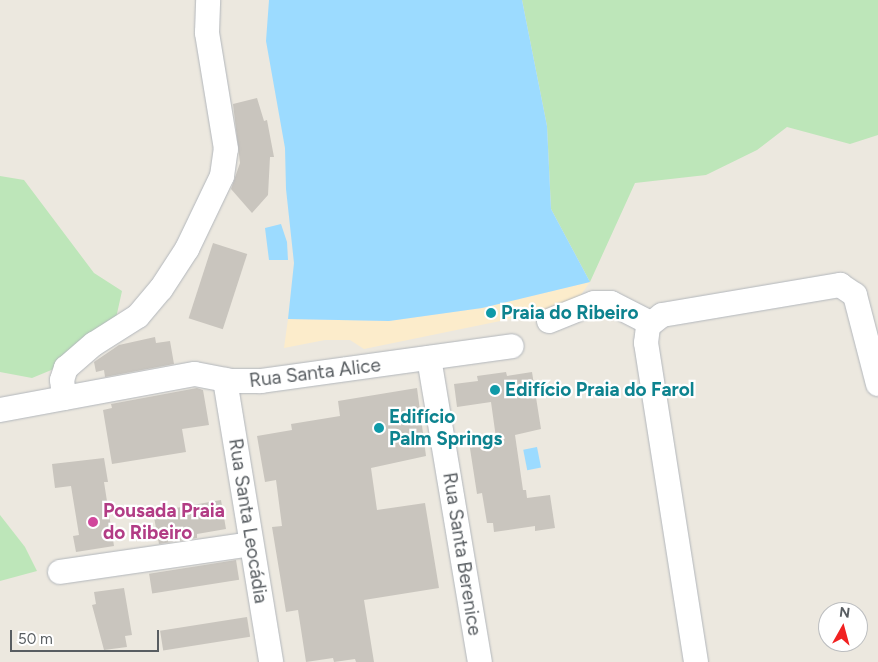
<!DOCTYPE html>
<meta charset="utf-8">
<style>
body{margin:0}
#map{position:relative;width:878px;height:662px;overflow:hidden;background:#ece8df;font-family:Figtree,sans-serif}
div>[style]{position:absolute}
.green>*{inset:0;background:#bde6b9}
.sand>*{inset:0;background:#fceccb}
.water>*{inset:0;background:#9cdbff;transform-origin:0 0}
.building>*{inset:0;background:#c9c5be;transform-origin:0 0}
.roads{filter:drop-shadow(0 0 1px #b2b6bb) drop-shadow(0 0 1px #b2b6bb)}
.street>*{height:24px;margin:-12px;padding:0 12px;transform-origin:12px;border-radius:12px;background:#fff}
.dots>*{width:14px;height:14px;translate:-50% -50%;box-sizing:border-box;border:2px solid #fff;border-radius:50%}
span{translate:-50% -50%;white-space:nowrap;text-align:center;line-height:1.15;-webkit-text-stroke:4.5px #fff;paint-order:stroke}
.culture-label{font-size:19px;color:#0d838f;font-weight:700}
.left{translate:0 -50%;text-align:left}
.street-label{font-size:19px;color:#585d61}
.hotel-label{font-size:19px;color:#b23c85;font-weight:700}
.north{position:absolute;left:818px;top:602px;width:50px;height:50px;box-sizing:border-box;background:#fff;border:1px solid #bcbec0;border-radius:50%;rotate:7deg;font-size:14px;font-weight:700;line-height:20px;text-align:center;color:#585d61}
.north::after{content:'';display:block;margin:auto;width:18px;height:22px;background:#f12121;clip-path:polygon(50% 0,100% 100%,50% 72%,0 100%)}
.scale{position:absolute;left:10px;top:630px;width:149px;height:22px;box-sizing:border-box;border:2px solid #585d61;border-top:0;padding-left:6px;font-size:15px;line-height:18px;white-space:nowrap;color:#585d61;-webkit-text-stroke:4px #fff;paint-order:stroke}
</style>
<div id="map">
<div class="green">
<div style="clip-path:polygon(522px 0,878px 0,878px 135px,850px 144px,787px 127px,757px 150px,706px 175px,635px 183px,590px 282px,551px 209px,547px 126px)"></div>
<div style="clip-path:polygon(0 176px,24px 180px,94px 273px,122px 291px,116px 318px,61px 366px,32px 378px,0 372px)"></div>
<div style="clip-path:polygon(0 515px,25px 547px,37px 571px,0 581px)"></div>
</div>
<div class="sand">
<div style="clip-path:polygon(590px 282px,573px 306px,364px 349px,350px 340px,325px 340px,284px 348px,288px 319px,389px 321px,482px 308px)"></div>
</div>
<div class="water">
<div style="clip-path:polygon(269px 0,522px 0,547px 126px,551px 209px,590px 282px,482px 308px,389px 321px,288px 319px,294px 263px,286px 189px,285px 148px,266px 41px)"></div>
<div style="clip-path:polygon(281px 224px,287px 242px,288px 260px,269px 260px,265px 228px)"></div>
<div style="left:537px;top:447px;width:21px;height:14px;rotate:79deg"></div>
</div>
<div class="building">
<div style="clip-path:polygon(257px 98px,264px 121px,267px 120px,274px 157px,270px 157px,268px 195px,252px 213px,231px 189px,240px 163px,233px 104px)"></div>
<div style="left:213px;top:243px;width:36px;height:79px;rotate:18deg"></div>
<div style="clip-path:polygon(155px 337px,156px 343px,170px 341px,174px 364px,105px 377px,104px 370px,96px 372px,94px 362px,119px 345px)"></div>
<div style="clip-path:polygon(506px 372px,507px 376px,532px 372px,541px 429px,515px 435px,523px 490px,526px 490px,527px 498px,550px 495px,555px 528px,535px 531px,535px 526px,494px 532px,493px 523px,487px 523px,482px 493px,477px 494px,469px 442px,496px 438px,491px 402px,457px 407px,454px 384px,478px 381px,477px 376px)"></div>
<div style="clip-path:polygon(197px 388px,203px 390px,209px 425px,182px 429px,186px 452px,112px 464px,103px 410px,112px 408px,111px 404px)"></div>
<div style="clip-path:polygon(417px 388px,426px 456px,371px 468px,377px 510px,425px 503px,439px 588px,364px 600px,374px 662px,356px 662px,355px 659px,334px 662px,333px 658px,306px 662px,298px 610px,286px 612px,272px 527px,282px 526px,276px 480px,265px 482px,257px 436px,292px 430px,291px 424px,340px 416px,338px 401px)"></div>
<div style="clip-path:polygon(104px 458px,108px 482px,104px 482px,114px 546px,76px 552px,73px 536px,79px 535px,71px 486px,55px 488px,52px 464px)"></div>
<div style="clip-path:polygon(221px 500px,226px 529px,197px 534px,197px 538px,159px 544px,153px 512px)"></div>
<div style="left:236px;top:560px;width:20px;height:88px;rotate:81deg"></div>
<div style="clip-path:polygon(124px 588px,132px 635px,125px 636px,127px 647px,104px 650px,92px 605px,96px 604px,94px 592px)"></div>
<div style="left:247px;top:617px;width:20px;height:88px;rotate:81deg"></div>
</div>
<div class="roads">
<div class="street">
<div style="left:549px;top:321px;width:48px;rotate:-21.8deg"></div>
<div style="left:594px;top:303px;width:17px"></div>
<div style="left:611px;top:303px;width:44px;rotate:27.1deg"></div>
<div style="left:429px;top:358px;width:308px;rotate:80.5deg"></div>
<div style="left:225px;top:380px;width:286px;rotate:80.7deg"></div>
<div style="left:64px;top:398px;width:18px;rotate:-96deg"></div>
<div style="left:62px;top:380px;width:13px;rotate:-72deg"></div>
<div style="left:66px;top:368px;width:37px;rotate:-41deg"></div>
<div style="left:94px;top:344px;width:52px;rotate:-32.5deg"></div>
<div style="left:138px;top:316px;width:35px;rotate:-50deg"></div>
<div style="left:161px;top:289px;width:48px;rotate:-57deg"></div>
<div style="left:187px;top:249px;width:81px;rotate:-64.4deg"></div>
<div style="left:222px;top:176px;width:27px;rotate:-82deg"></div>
<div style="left:226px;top:149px;width:118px;rotate:-99.3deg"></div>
<div style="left:207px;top:33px;width:33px;rotate:-88deg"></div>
<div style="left:0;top:410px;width:198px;rotate:-10.5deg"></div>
<div style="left:195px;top:374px;width:37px;rotate:11deg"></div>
<div style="left:231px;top:381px;width:30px"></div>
<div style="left:261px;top:381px;width:253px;rotate:-7.9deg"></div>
<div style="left:60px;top:572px;width:193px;rotate:-8.3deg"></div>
<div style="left:696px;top:662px;width:323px;rotate:-98.9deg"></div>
<div style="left:646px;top:343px;width:17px;rotate:-83deg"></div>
<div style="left:648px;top:326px;width:18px;rotate:-38deg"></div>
<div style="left:662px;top:315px;width:181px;rotate:-9.6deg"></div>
<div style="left:840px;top:285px;width:18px;rotate:34deg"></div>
<div style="left:855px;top:295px;width:92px;rotate:75.5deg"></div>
</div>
</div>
<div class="dots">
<div style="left:491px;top:313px;background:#0f9aa8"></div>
<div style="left:495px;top:390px;background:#0f9aa8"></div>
<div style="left:379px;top:428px;background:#0f9aa8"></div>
<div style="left:93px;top:522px;background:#d1479c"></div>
</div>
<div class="culture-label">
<span class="left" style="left:501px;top:313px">Praia do Ribeiro</span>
<span class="left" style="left:505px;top:390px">Edifício Praia do Farol</span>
<span class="left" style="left:389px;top:428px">Edifício<br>Palm Springs</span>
</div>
<div class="street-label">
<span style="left:315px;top:373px;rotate:-7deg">Rua Santa Alice</span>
<span style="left:248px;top:521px;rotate:81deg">Rua Santa Leocádia</span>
<span style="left:462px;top:554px;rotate:81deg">Rua Santa Berenice</span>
</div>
<div class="hotel-label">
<span class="left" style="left:103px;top:522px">Pousada Praia<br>do Ribeiro</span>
</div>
<div class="north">N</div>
<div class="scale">50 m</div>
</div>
